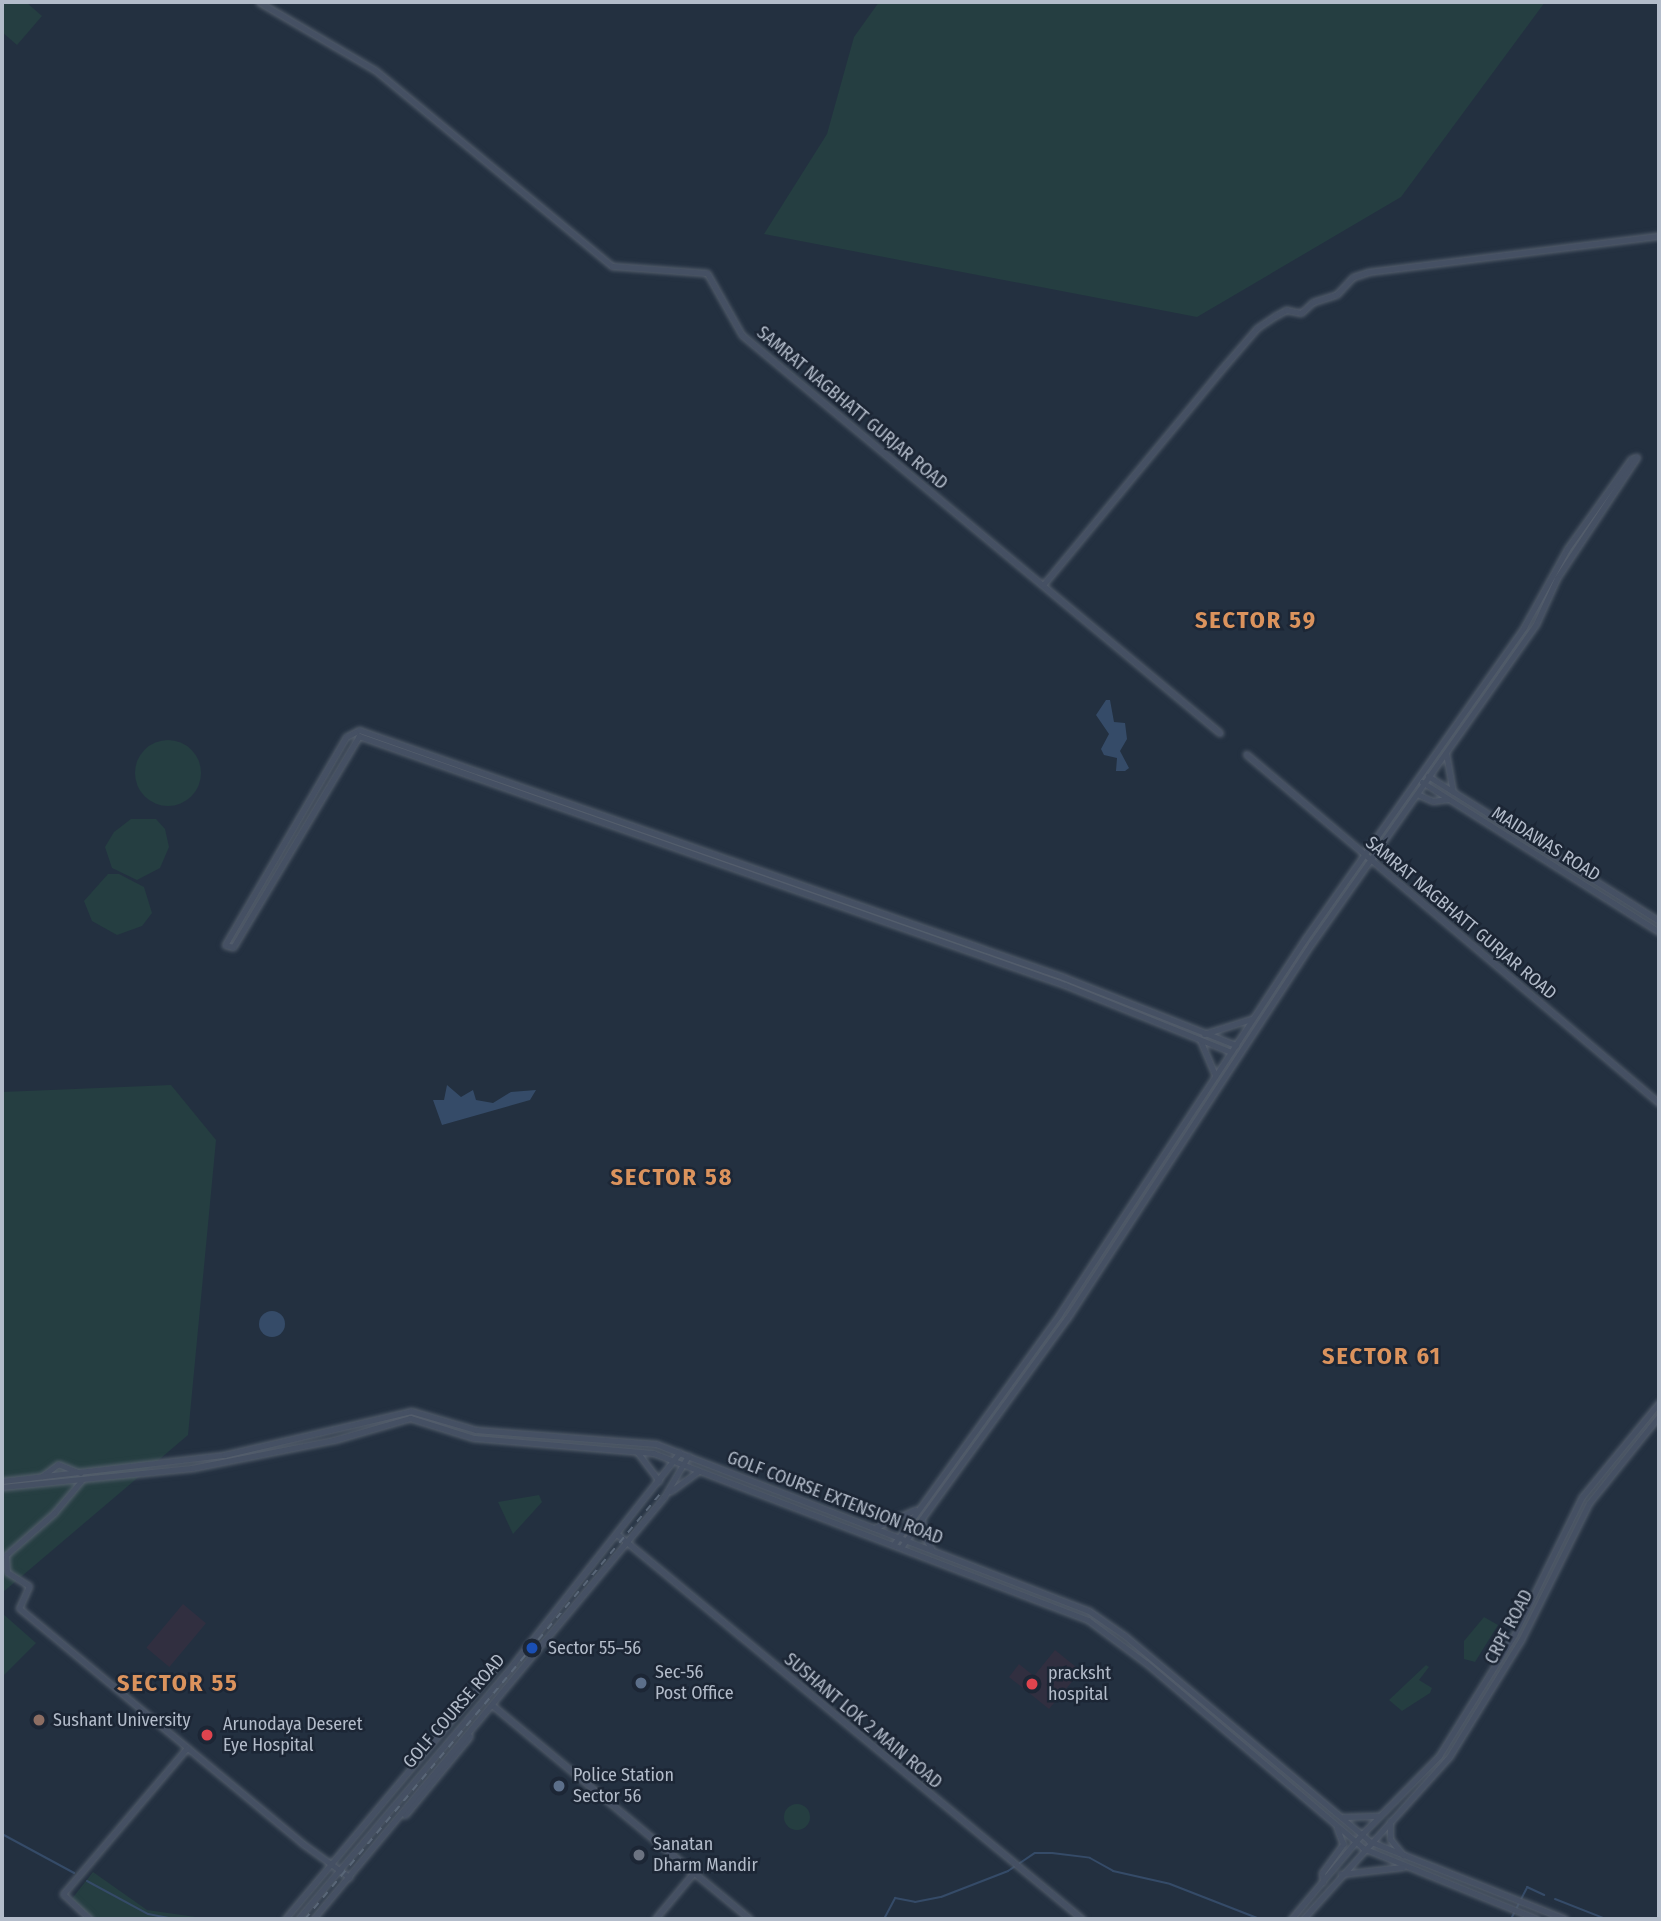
<!DOCTYPE html>
<meta charset="utf-8">
<style>
body{margin:0}
#map{position:relative;width:1661px;height:1921px;overflow:hidden;background:#233040;font-family:"Fira Sans Condensed",sans-serif}
div>[style]{position:absolute}
.medical>*{inset:0;background:#312f40;transform-origin:0 0}
.green>*{inset:0;background:#253e41}
.round{border-radius:50%}
.water>*{inset:0;background:#354b68}
.stream>*{height:2px;margin:-1px;padding:0 1px;transform-origin:1px;border-radius:1px;background:#354b68}
.roads{filter:drop-shadow(0 0 2px #555f6d) drop-shadow(0 0 2px #555f6d)}
.secondary>*{height:5px;margin:-2.5px;padding:0 2.5px;transform-origin:2.5px;border-radius:2.5px;background:#455063}
.rail>*{height:2px;margin-top:-1px;transform-origin:0;background:repeating-linear-gradient(90deg,#596677 0 7px,transparent 0 14px)}
.dots>*{width:19px;height:19px;translate:-50% -50%;box-sizing:border-box;border:4px solid #1c2635;border-radius:50%}
span{translate:-50% -50%;white-space:nowrap;text-align:center;line-height:1.15;-webkit-text-stroke:5px #1c2635;paint-order:stroke}
.street-label{font-size:18px;color:#b3bcca}
.poi-label{font-size:18px;color:#b3bcca}
.left{translate:0 -50%;text-align:left}
.district-label{font-size:24px;color:#db935d;font-weight:700;letter-spacing:2px}
.frame{position:absolute;inset:0;border:4px solid #b3bcca;pointer-events:none}
</style>
<div id="map">
<div class="medical">
<div style="left:183px;top:1604px;width:30px;height:57px;rotate:40deg"></div>
<div style="clip-path:polygon(1055px 1650px,1081px 1671px,1049px 1709px,1009px 1677px,1019px 1664px,1034px 1676px)"></div>
</div>
<div class="green">
<div style="clip-path:polygon(2px 2px,26px 2px,42px 16px,17px 45px,2px 32px)"></div>
<div style="clip-path:polygon(879px 2px,1545px 2px,1401px 197px,1197px 317px,764px 234px,827px 134px,854px 37px)"></div>
<div class="round" style="left:135px;top:740px;width:66px;height:66px"></div>
<div style="clip-path:polygon(131px 819px,156px 819px,165px 829px,169px 847px,160px 868px,137px 880px,112px 868px,105px 847px,114px 832px)"></div>
<div style="clip-path:polygon(108px 874px,119px 874px,144px 887px,152px 913px,142px 926px,117px 935px,92px 921px,84px 901px)"></div>
<div style="clip-path:polygon(171px 1085px,216px 1140px,188px 1435px,2px 1593px,2px 1092px)"></div>
<div style="clip-path:polygon(539px 1495px,542px 1502px,513px 1534px,498px 1502px)"></div>
<div style="clip-path:polygon(2px 1613px,36px 1643px,2px 1677px)"></div>
<div style="clip-path:polygon(1484px 1617px,1498px 1625px,1475px 1662px,1464px 1659px,1464px 1641px)"></div>
<div style="clip-path:polygon(1426px 1665px,1429px 1667px,1419px 1680px,1432px 1688px,1430px 1693px,1402px 1711px,1389px 1700px)"></div>
<div class="round" style="left:784px;top:1804px;width:26px;height:26px"></div>
<div style="clip-path:polygon(93px 1872px,147px 1910px,210px 1919px,94px 1919px,71px 1900px)"></div>
</div>
<div class="water">
<div style="clip-path:polygon(1106px 700px,1110px 700px,1114px 722px,1125px 723px,1127px 739px,1120px 751px,1129px 768px,1125px 771px,1116px 771px,1117px 758px,1104px 755px,1101px 749px,1109px 734px,1096px 715px)"></div>
<div style="clip-path:polygon(447px 1085px,461px 1097px,473px 1090px,476px 1100px,493px 1103px,511px 1092px,536px 1090px,530px 1100px,442px 1125px,433px 1100px,444px 1100px)"></div>
<div class="round" style="left:259px;top:1311px;width:26px;height:26px"></div>
</div>
<div class="stream">
<div style="left:2px;top:1834px;width:82px;rotate:28.4deg"></div>
<div style="left:87px;top:1881px;width:69px;rotate:28.4deg"></div>
<div style="left:148px;top:1914px;width:25px;rotate:11deg"></div>
<div style="left:1555px;top:1899px;width:55px;rotate:21.4deg"></div>
<div style="left:884px;top:1919px;width:24px;rotate:-62deg"></div>
<div style="left:895px;top:1898px;width:20px;rotate:11deg"></div>
<div style="left:915px;top:1902px;width:26px;rotate:-11deg"></div>
<div style="left:941px;top:1897px;width:72px;rotate:-21.2deg"></div>
<div style="left:1008px;top:1871px;width:32px;rotate:-34deg"></div>
<div style="left:1035px;top:1853px;width:17px"></div>
<div style="left:1052px;top:1853px;width:38px;rotate:7deg"></div>
<div style="left:1090px;top:1858px;width:26px;rotate:29deg"></div>
<div style="left:1113px;top:1871px;width:58px;rotate:12.8deg"></div>
<div style="left:1170px;top:1884px;width:97px;rotate:21.3deg"></div>
<div style="left:1511px;top:1919px;width:36px;rotate:-63deg"></div>
<div style="left:1527px;top:1887px;width:19px;rotate:25deg"></div>
</div>
<div class="roads">
<div class="secondary">
<div style="left:259px;top:2px;width:134px;rotate:30.4deg"></div>
<div style="left:375px;top:70px;width:308px;rotate:39.6deg"></div>
<div style="left:612px;top:266px;width:95px;rotate:4.2deg"></div>
<div style="left:707px;top:273px;width:71px;rotate:60.6deg"></div>
<div style="left:742px;top:335px;width:622px;rotate:39.78deg"></div>
<div style="left:1043px;top:585px;width:278px;rotate:-50.4deg"></div>
<div style="left:1220px;top:371px;width:57px;rotate:-49.3deg"></div>
<div style="left:1257px;top:328px;width:22px;rotate:-34deg"></div>
<div style="left:1275px;top:316px;width:13px;rotate:-29deg"></div>
<div style="left:1286px;top:310px;width:15px;rotate:11deg"></div>
<div style="left:1301px;top:313px;width:16px;rotate:-43deg"></div>
<div style="left:1313px;top:302px;width:25px;rotate:-18deg"></div>
<div style="left:1337px;top:294px;width:23px;rotate:-47deg"></div>
<div style="left:1353px;top:277px;width:16px;rotate:-18deg"></div>
<div style="left:1368px;top:272px;width:293px;rotate:-7.1deg"></div>
<div style="left:1446px;top:753px;width:39px;rotate:80deg"></div>
<div style="left:1246px;top:754px;width:541px;rotate:40.2deg"></div>
<div style="left:1428px;top:776px;width:273px;rotate:32.1deg"></div>
<div style="left:1422px;top:782px;width:280px;rotate:32.3deg"></div>
<div style="left:1417px;top:794px;width:17px;rotate:24deg"></div>
<div style="left:1433px;top:801px;width:15px;rotate:-8deg"></div>
<div style="left:1204px;top:1034px;width:49px;rotate:-17.7deg"></div>
<div style="left:1201px;top:1042px;width:36px;rotate:67deg"></div>
<div style="left:1231px;top:1052px;width:179px;rotate:-158deg"></div>
<div style="left:1065px;top:985px;width:749px;rotate:-160.57deg"></div>
<div style="left:359px;top:736px;width:246px;rotate:120.8deg"></div>
<div style="left:233px;top:947px;width:8px;rotate:-166deg"></div>
<div style="left:225px;top:945px;width:241px;rotate:-59.8deg"></div>
<div style="left:346px;top:737px;width:15px;rotate:-28deg"></div>
<div style="left:359px;top:730px;width:746px;rotate:19.33deg"></div>
<div style="left:1063px;top:977px;width:186px;rotate:21.5deg"></div>
<div style="left:638px;top:1453px;width:35px;rotate:53deg"></div>
<div style="left:58px;top:1464px;width:24px;rotate:22deg"></div>
<div style="left:42px;top:1476px;width:19px;rotate:-36deg"></div>
<div style="left:2px;top:1481px;width:224px;rotate:-6.7deg"></div>
<div style="left:224px;top:1455px;width:192px;rotate:-13.2deg"></div>
<div style="left:411px;top:1411px;width:68px;rotate:16.3deg"></div>
<div style="left:476px;top:1430px;width:181px;rotate:4.4deg"></div>
<div style="left:656px;top:1444px;width:464px;rotate:21.1deg"></div>
<div style="left:1089px;top:1611px;width:44px;rotate:34.8deg"></div>
<div style="left:1125px;top:1636px;width:319px;rotate:40deg"></div>
<div style="left:1369px;top:1841px;width:211px;rotate:21.7deg"></div>
<div style="left:81px;top:1481px;width:42px;rotate:130.2deg"></div>
<div style="left:54px;top:1513px;width:64px;rotate:138.8deg"></div>
<div style="left:6px;top:1555px;width:17px;rotate:87deg"></div>
<div style="left:7px;top:1572px;width:26px;rotate:32deg"></div>
<div style="left:29px;top:1586px;width:24px;rotate:114deg"></div>
<div style="left:19px;top:1608px;width:369px;rotate:39.7deg"></div>
<div style="left:303px;top:1844px;width:57px;rotate:35.7deg"></div>
<div style="left:2px;top:1487px;width:191px;rotate:-5.7deg"></div>
<div style="left:192px;top:1468px;width:145px;rotate:-11.2deg"></div>
<div style="left:334px;top:1440px;width:79px;rotate:-16.1deg"></div>
<div style="left:410px;top:1418px;width:67px;rotate:17.4deg"></div>
<div style="left:474px;top:1438px;width:180px;rotate:4.8deg"></div>
<div style="left:653px;top:1453px;width:466px;rotate:21deg"></div>
<div style="left:1088px;top:1620px;width:72px;rotate:36.6deg"></div>
<div style="left:1146px;top:1663px;width:285px;rotate:40.4deg"></div>
<div style="left:1363px;top:1848px;width:188px;rotate:22.2deg"></div>
<div style="left:671px;top:1491px;width:34px;rotate:-36deg"></div>
<div style="left:922px;top:1519px;width:16px;rotate:86deg"></div>
<div style="left:923px;top:1535px;width:15px;rotate:58deg"></div>
<div style="left:874px;top:1528px;width:45px;rotate:-23.7deg"></div>
<div style="left:617px;top:1534px;width:604px;rotate:39.62deg"></div>
<div style="left:894px;top:1544px;width:282px;rotate:-54.2deg"></div>
<div style="left:1059px;top:1315px;width:449px;rotate:-56.8deg"></div>
<div style="left:1305px;top:939px;width:381px;rotate:-54.9deg"></div>
<div style="left:1524px;top:627px;width:89px;rotate:-61.1deg"></div>
<div style="left:1567px;top:549px;width:110px;rotate:-54.6deg"></div>
<div style="left:1631px;top:459px;width:6px;rotate:-18deg"></div>
<div style="left:1637px;top:457px;width:145px;rotate:123.5deg"></div>
<div style="left:1557px;top:578px;width:51px;rotate:114.5deg"></div>
<div style="left:1536px;top:624px;width:391px;rotate:125.1deg"></div>
<div style="left:1311px;top:944px;width:447px;rotate:123.1deg"></div>
<div style="left:1067px;top:1318px;width:283px;rotate:125.9deg"></div>
<div style="left:492px;top:1705px;width:335px;rotate:39.7deg"></div>
<div style="left:405px;top:1815px;width:102px;rotate:-50.6deg"></div>
<div style="left:1344px;top:1817px;width:35px;rotate:-2deg"></div>
<div style="left:1390px;top:1821px;width:18px;rotate:90deg"></div>
<div style="left:1390px;top:1839px;width:21px;rotate:51deg"></div>
<div style="left:1341px;top:1874px;width:62px;rotate:-6.4deg"></div>
<div style="left:1323px;top:1882px;width:9px;rotate:-96deg"></div>
<div style="left:1322px;top:1873px;width:36px;rotate:-54deg"></div>
<div style="left:1343px;top:1844px;width:17px;rotate:-111deg"></div>
<div style="left:90px;top:1919px;width:37px;rotate:-137deg"></div>
<div style="left:63px;top:1894px;width:192px;rotate:-49.7deg"></div>
<div style="left:285px;top:1919px;width:327px;rotate:-50.1deg"></div>
<div style="left:298px;top:1919px;width:335px;rotate:-49.8deg"></div>
<div style="left:514px;top:1663px;width:268px;rotate:-51.8deg"></div>
<div style="left:313px;top:1919px;width:549px;rotate:-50.25deg"></div>
<div style="left:664px;top:1497px;width:48px;rotate:-59.7deg"></div>
<div style="left:655px;top:1919px;width:61px;rotate:-50.3deg"></div>
<div style="left:1291px;top:1919px;width:111px;rotate:-50.1deg"></div>
<div style="left:1362px;top:1834px;width:110px;rotate:-45.4deg"></div>
<div style="left:1439px;top:1756px;width:142px;rotate:-58.2deg"></div>
<div style="left:1514px;top:1635px;width:154px;rotate:-63.8deg"></div>
<div style="left:1582px;top:1497px;width:122px;rotate:-50.7deg"></div>
<div style="left:1303px;top:1919px;width:218px;rotate:-48deg"></div>
<div style="left:1449px;top:1757px;width:137px;rotate:-58.4deg"></div>
<div style="left:1521px;top:1640px;width:153px;rotate:-63.6deg"></div>
<div style="left:1589px;top:1503px;width:112px;rotate:-51.2deg"></div>
</div>
</div>
<div class="rail">
<div style="left:305px;top:1919px;width:554px;rotate:-50.13deg"></div>
</div>
<div class="dots">
<div style="left:532px;top:1648px;background:#1a4fb4"></div>
<div style="left:641px;top:1683px;background:#5c6f8a"></div>
<div style="left:1032px;top:1684px;background:#e0444e"></div>
<div style="left:39px;top:1720px;background:#8d6e63"></div>
<div style="left:207px;top:1735px;background:#e0444e"></div>
<div style="left:559px;top:1786px;background:#5c6f8a"></div>
<div style="left:639px;top:1855px;background:#6b7280"></div>
</div>
<div class="street-label">
<span style="left:852px;top:408px;rotate:40deg">SAMRAT NAGBHATT GURJAR ROAD</span>
<span style="left:1546px;top:844px;rotate:32deg">MAIDAWAS ROAD</span>
<span style="left:1461px;top:918px;rotate:40deg">SAMRAT NAGBHATT GURJAR ROAD</span>
<span style="left:835px;top:1498px;rotate:21deg">GOLF COURSE EXTENSION ROAD</span>
<span style="left:1509px;top:1627px;rotate:-62deg">CRPF ROAD</span>
<span style="left:454px;top:1711px;rotate:-49deg">GOLF COURSE ROAD</span>
<span style="left:863px;top:1721px;rotate:40deg">SUSHANT LOK 2 MAIN ROAD</span>
</div>
<div class="poi-label">
<span class="left" style="left:548px;top:1648px">Sector 55–56</span>
<span class="left" style="left:655px;top:1683px">Sec-56<br>Post Office</span>
<span class="left" style="left:1048px;top:1684px">pracksht<br>hospital</span>
<span class="left" style="left:53px;top:1720px">Sushant University</span>
<span class="left" style="left:223px;top:1735px">Arunodaya Deseret<br>Eye Hospital</span>
<span class="left" style="left:573px;top:1786px">Police Station<br>Sector 56</span>
<span class="left" style="left:653px;top:1855px">Sanatan<br>Dharm Mandir</span>
</div>
<div class="district-label">
<span style="left:1256px;top:621px">SECTOR 59</span>
<span style="left:672px;top:1178px">SECTOR 58</span>
<span style="left:1382px;top:1357px">SECTOR 61</span>
<span style="left:178px;top:1684px">SECTOR 55</span>
</div>
<div class="frame"></div>
</div>
